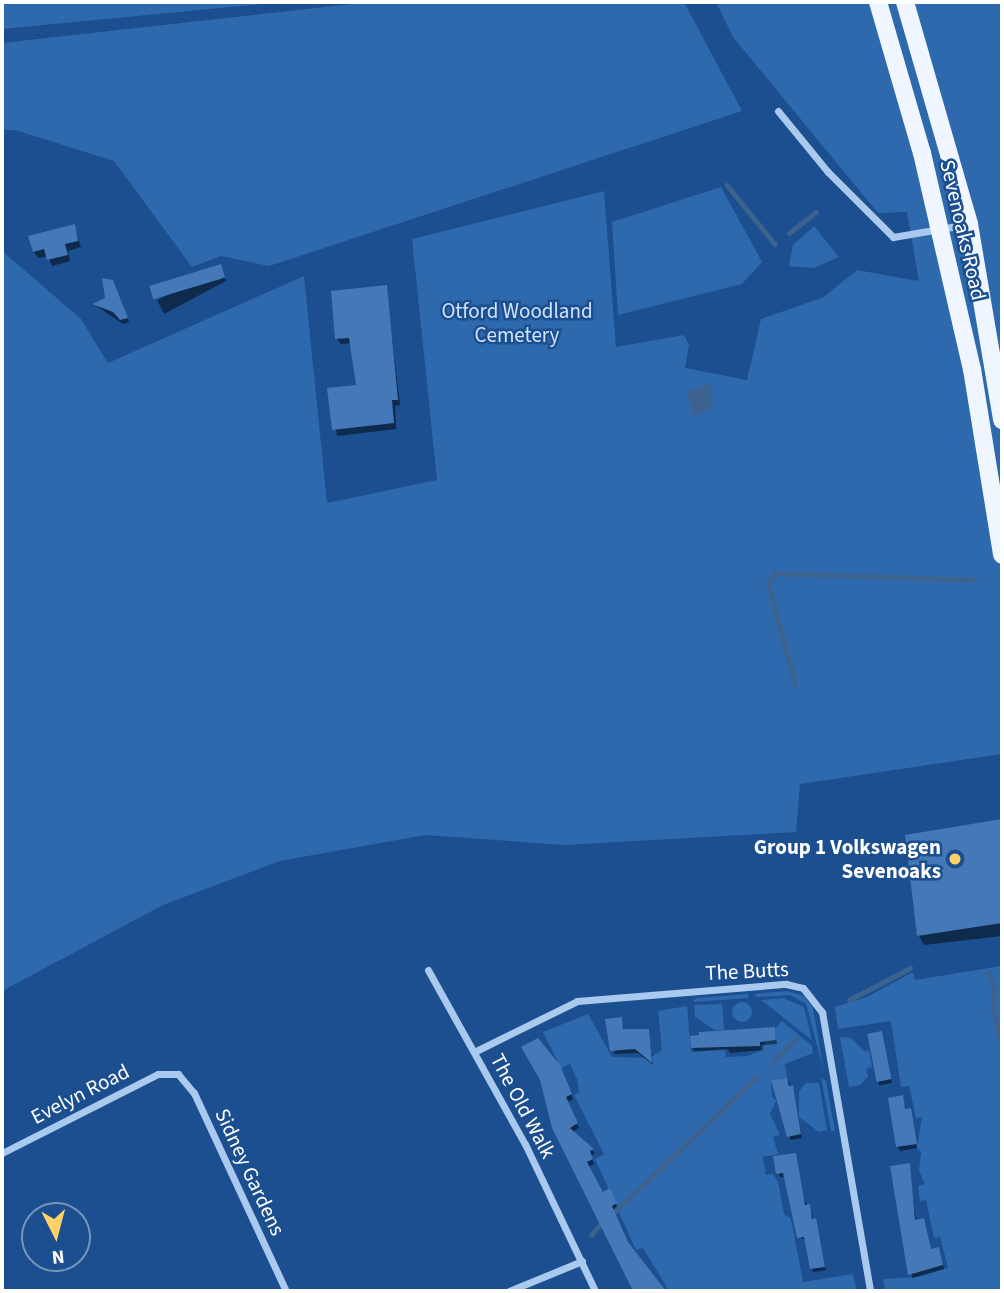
<!DOCTYPE html>
<style>
body{margin:0}
#map{position:relative;width:1004px;height:1293px;overflow:hidden;background:#1b4f8f;font-family:"Source Sans 3",sans-serif}
div>[style]{position:absolute}
.green>*{inset:0;background:#2e69ad}
.round{border-radius:50%}
.water>*{inset:0;background:#3c6290}
.shadow>*{inset:0;background:#0007;transform-origin:0 0}
.stream>*{height:4.5px;margin:-2.25px;padding:0 2.25px;transform-origin:2.25px;border-radius:2.25px;background:#3c6290}
.building>*{inset:0;background:#4478b7;transform-origin:0 0}
.street>*{height:7px;margin:-3.5px;padding:0 3.5px;transform-origin:3.5px;border-radius:3.5px;background:#a9c9ee}
.primary>*{height:18px;margin:-9px;padding:0 9px;transform-origin:9px;border-radius:9px;background:#f0f6ff}
.dots>*{width:19px;height:19px;translate:-50% -50%;box-sizing:border-box;border:4px solid #1b4f8f;border-radius:50%}
span{translate:-50% -50%;white-space:nowrap;text-align:center;line-height:1.15;-webkit-text-stroke:5px #1b4f8f;paint-order:stroke}
.street-label{font-size:21px;color:#fff}
.park-label{font-size:21px;color:#cfe3fa}
.poi-label{font-size:21px;color:#fff;font-weight:700}
.right{translate:-100% -50%;text-align:right}
.frame{position:absolute;inset:0;border:4px solid #fff;pointer-events:none}
.north{position:absolute;left:21px;top:1202px;width:70px;height:70px;box-sizing:border-box;background:#1b4f8f;border:2px solid #7695bc;border-radius:50%;rotate:174deg;font-size:19px;font-weight:700;line-height:28px;text-align:center;color:#fff}
.north::after{content:'';display:block;margin:auto;width:24px;height:32px;background:#ffd166;clip-path:polygon(50% 0,100% 100%,50% 72%,0 100%)}
</style>
<div id="map">
<div class="green">
<div style="clip-path:polygon(2px 2px,283px 2px,2px 29px)"></div>
<div style="clip-path:polygon(370px 2px,684px 2px,742px 111px,269px 266px,221px 256px,192px 267px,114px 161px,15px 130px,2px 130px,2px 43px)"></div>
<div style="clip-path:polygon(716px 2px,1002px 2px,1002px 754px,800px 784px,796px 832px,565px 845px,425px 835px,280px 861px,163px 905px,2px 991px,2px 251px,81px 319px,108px 363px,304px 276px,327px 503px,437px 480px,412px 239px,604px 191px,616px 347px,684px 335px,689px 345px,685px 368px,747px 380px,761px 319px,824px 297px,857px 270px,919px 281px,907px 212px,878px 213px,733px 37px)"></div>
<div style="clip-path:polygon(721px 187px,762px 262px,742px 284px,618px 315px,612px 222px)"></div>
<div style="clip-path:polygon(814px 226px,839px 257px,814px 268px,789px 266px,793px 245px)"></div>
<div style="clip-path:polygon(1002px 966px,1002px 1291px,885px 1291px,883px 1279px,918px 1277px,948px 1268px,940px 1237px,934px 1238px,926px 1200px,920px 1201px,918px 1186px,925px 1184px,919px 1171px,921px 1152px,917px 1148px,922px 1117px,916px 1118px,909px 1086px,901px 1087px,891px 1021px,838px 1029px,835px 1007px,867px 997px,913px 972px,915px 980px)"></div>
<div style="clip-path:polygon(787px 991px,804px 996px,813px 1008px,824px 1071px,806px 1004px,790px 995px,756px 997px,755px 994px)"></div>
<div style="clip-path:polygon(748px 994px,749px 998px,693px 1002px,696px 998px)"></div>
<div style="clip-path:polygon(784px 998px,804px 1007px,812px 1040px,761px 1000px)"></div>
<div class="round" style="left:732px;top:1002px;width:20px;height:20px"></div>
<div style="clip-path:polygon(722px 1004px,724px 1030px,715px 1030px,695px 1017px,694px 1005px)"></div>
<div style="clip-path:polygon(687px 1006px,691px 1052px,725px 1050px,726px 1057px,747px 1056px,763px 1050px,765px 1041px,776px 1040px,775px 1029px,782px 1021px,812px 1046px,813px 1053px,785px 1064px,787px 1078px,771px 1080px,772px 1096px,776px 1101px,770px 1114px,780px 1135px,773px 1137px,778px 1154px,763px 1157px,766px 1175px,773px 1174px,778px 1182px,784px 1214px,791px 1219px,803px 1282px,853px 1274px,857px 1291px,669px 1291px,643px 1248px,636px 1250px,595px 1159px,604px 1154px,574px 1095px,579px 1092px,577px 1079px,570px 1064px,561px 1068px,543px 1032px,588px 1014px,612px 1057px,650px 1058px,662px 1050px,658px 1011px)"></div>
<div style="clip-path:polygon(840px 1037px,851px 1038px,864px 1051px,869px 1050px,872px 1067px,866px 1069px,868px 1077px,860px 1085px,849px 1087px)"></div>
<div style="clip-path:polygon(821px 1077px,826px 1081px,835px 1131px,831px 1131px)"></div>
<div style="clip-path:polygon(806px 1083px,819px 1083px,827px 1130px,819px 1132px,799px 1117px,799px 1091px)"></div>
</div>
<div class="water">
<div style="clip-path:polygon(710px 383px,712px 407px,693px 417px,687px 392px)"></div>
</div>
<div class="shadow">
<div style="clip-path:polygon(74px 226px,81px 247px,68px 251px,70px 261px,52px 266px,48px 256px,38px 258px,34px 252px)"></div>
<div style="clip-path:polygon(222px 271px,226px 281px,164px 314px,157px 300px)"></div>
<div style="clip-path:polygon(115px 286px,129px 322px,123px 324px,95px 305px,107px 298px)"></div>
<div style="clip-path:polygon(386px 287px,400px 405px,395px 406px,396px 429px,337px 436px,329px 389px,358px 386px,352px 343px,341px 344px,337px 339px)"></div>
<div style="clip-path:polygon(1002px 821px,1002px 936px,924px 945px,919px 936px,907px 836px)"></div>
<div style="clip-path:polygon(621px 1019px,624px 1031px,648px 1031px,653px 1065px,638px 1053px,614px 1054px)"></div>
<div style="clip-path:polygon(774px 1029px,777px 1044px,761px 1045px,762px 1050px,730px 1053px,728px 1049px,695px 1051px,692px 1047px)"></div>
<div style="left:882px;top:1033px;width:51px;height:13px;rotate:79deg"></div>
<div style="clip-path:polygon(562px 1072px,573px 1099px,567px 1102px,579px 1128px,572px 1132px,595px 1153px,591px 1156px,594px 1164px,588px 1167px,602px 1194px,612px 1195px,618px 1208px,613px 1210px,628px 1245px,664px 1291px,635px 1291px,548px 1110px)"></div>
<div style="clip-path:polygon(787px 1079px,794px 1091px,802px 1138px,790px 1140px)"></div>
<div style="clip-path:polygon(902px 1097px,917px 1148px,900px 1151px,898px 1147px)"></div>
<div style="clip-path:polygon(775px 1158px,811px 1210px,826px 1270px,814px 1272px,811px 1269px,806px 1240px,799px 1237px,786px 1176px,780px 1177px)"></div>
<div style="clip-path:polygon(909px 1165px,916px 1222px,931px 1251px,940px 1253px,944px 1269px,912px 1278px)"></div>
</div>
<div class="stream">
<div style="left:727px;top:185px;width:76px;rotate:50.9deg"></div>
<div style="left:789px;top:233px;width:34px;rotate:-38deg"></div>
<div style="left:795px;top:685px;width:106px;rotate:-104.8deg"></div>
<div style="left:768px;top:583px;width:12px;rotate:-55deg"></div>
<div style="left:775px;top:573px;width:199px;rotate:2deg"></div>
<div style="left:988px;top:972px;width:17px;rotate:66deg"></div>
<div style="left:995px;top:988px;width:21px;rotate:95deg"></div>
<div style="left:993px;top:1009px;width:36px;rotate:76deg"></div>
<div style="left:849px;top:1000px;width:69px;rotate:-27.7deg"></div>
<div style="left:771px;top:1063px;width:34px;rotate:-43deg"></div>
<div style="left:611px;top:1215px;width:201px;rotate:-43.4deg"></div>
<div style="left:591px;top:1235px;width:20px;rotate:-49deg"></div>
</div>
<div class="building">
<div style="clip-path:polygon(75px 224px,78px 241px,65px 244px,68px 255px,47px 260px,44px 249px,33px 252px,28px 236px)"></div>
<div style="left:221px;top:264px;width:14px;height:75px;rotate:73deg"></div>
<div style="clip-path:polygon(102px 278px,113px 280px,128px 318px,120px 320px,113px 312px,92px 304px,105px 298px)"></div>
<div style="clip-path:polygon(387px 285px,398px 400px,392px 400px,394px 423px,332px 430px,327px 388px,356px 385px,349px 338px,335px 339px,331px 291px)"></div>
<div style="clip-path:polygon(1002px 819px,1002px 923px,917px 936px,905px 835px)"></div>
<div style="clip-path:polygon(622px 1017px,623px 1029px,649px 1029px,652px 1063px,635px 1049px,610px 1051px,605px 1019px)"></div>
<div style="clip-path:polygon(775px 1027px,776px 1040px,760px 1042px,760px 1046px,691px 1048px,690px 1036px,699px 1035px,699px 1032px)"></div>
<div style="left:882px;top:1031px;width:49px;height:15px;rotate:79deg"></div>
<div style="clip-path:polygon(538px 1038px,560px 1065px,572px 1094px,566px 1097px,578px 1123px,570px 1128px,594px 1149px,590px 1151px,593px 1159px,587px 1162px,603px 1192px,610px 1188px,617px 1203px,612px 1206px,628px 1242px,666px 1291px,634px 1291px,631px 1287px,552px 1128px,540px 1080px,521px 1047px)"></div>
<div style="clip-path:polygon(787px 1078px,789px 1086px,793px 1085px,801px 1134px,787px 1137px,771px 1080px)"></div>
<div style="clip-path:polygon(903px 1095px,905px 1109px,911px 1108px,917px 1144px,896px 1147px,888px 1098px)"></div>
<div style="clip-path:polygon(796px 1153px,805px 1205px,810px 1204px,812px 1219px,816px 1218px,825px 1267px,810px 1269px,804px 1237px,797px 1238px,783px 1173px,776px 1174px,773px 1156px)"></div>
<div style="clip-path:polygon(910px 1163px,915px 1220px,924px 1218px,931px 1249px,939px 1247px,943px 1265px,908px 1275px,890px 1166px)"></div>
</div>
<div class="street">
<div style="left:778px;top:111px;width:79px;rotate:50.7deg"></div>
<div style="left:828px;top:172px;width:92px;rotate:45deg"></div>
<div style="left:893px;top:237px;width:77px;rotate:-9.7deg"></div>
<div style="left:428px;top:970px;width:199px;rotate:60.9deg"></div>
<div style="left:525px;top:1144px;width:163px;rotate:64.5deg"></div>
<div style="left:474px;top:1052px;width:115px;rotate:-26.3deg"></div>
<div style="left:577px;top:1001px;width:210px;rotate:-4.7deg"></div>
<div style="left:786px;top:984px;width:17px;rotate:13deg"></div>
<div style="left:803px;top:988px;width:31px;rotate:52deg"></div>
<div style="left:822px;top:1012px;width:283px;rotate:80.2deg"></div>
<div style="left:2px;top:1153px;width:175px;rotate:-26.9deg"></div>
<div style="left:158px;top:1074px;width:20px"></div>
<div style="left:178px;top:1074px;width:25px;rotate:50deg"></div>
<div style="left:194px;top:1093px;width:218px;rotate:65.1deg"></div>
<div style="left:509px;top:1291px;width:79px;rotate:-22.3deg"></div>
</div>
<div class="primary">
<div style="left:878px;top:2px;width:157px;rotate:73.8deg"></div>
<div style="left:922px;top:153px;width:222px;rotate:77deg"></div>
<div style="left:972px;top:369px;width:188px;rotate:80.8deg"></div>
<div style="left:905px;top:2px;width:231px;rotate:73.9deg"></div>
<div style="left:969px;top:224px;width:199px;rotate:80.4deg"></div>
</div>
<div class="dots">
<div style="left:955px;top:859px;background:#ffd166"></div>
</div>
<div class="street-label">
<span style="left:963px;top:230px;rotate:77deg">Sevenoaks Road</span>
<span style="left:747px;top:971px;rotate:-3deg">The Butts</span>
<span style="left:80px;top:1094px;rotate:-27deg">Evelyn Road</span>
<span style="left:523px;top:1106px;rotate:62deg">The Old Walk</span>
<span style="left:250px;top:1172px;rotate:65deg">Sidney Gardens</span>
</div>
<div class="park-label">
<span style="left:517px;top:323px">Otford Woodland<br>Cemetery</span>
</div>
<div class="poi-label">
<span class="right" style="left:941px;top:859px">Group 1 Volkswagen<br>Sevenoaks</span>
</div>
<div class="frame"></div>
<div class="north">N</div>
</div>
